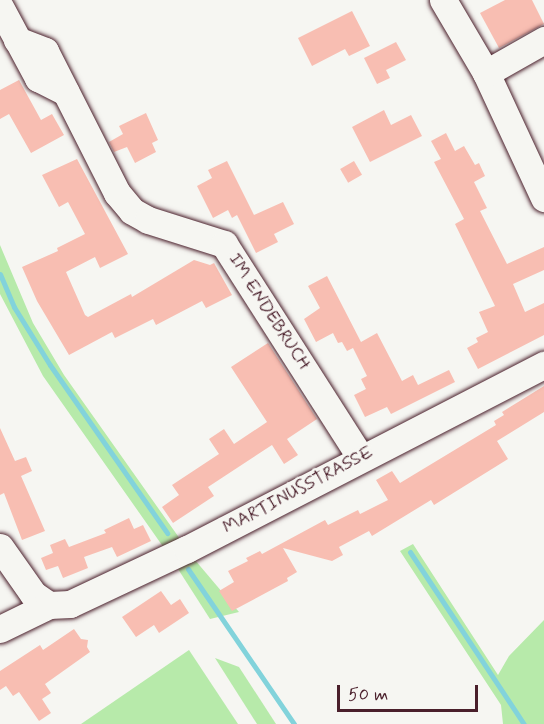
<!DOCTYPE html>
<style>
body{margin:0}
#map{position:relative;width:544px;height:724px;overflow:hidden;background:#f6f6f2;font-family:Mynerve,sans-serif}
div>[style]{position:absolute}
.green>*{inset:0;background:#b7eaaa}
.stream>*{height:5px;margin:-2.5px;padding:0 2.5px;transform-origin:2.5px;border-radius:2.5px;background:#82d3db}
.building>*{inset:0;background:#f8beb2;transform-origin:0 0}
.roads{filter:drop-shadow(0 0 2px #4a1f2b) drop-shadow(0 0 2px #4a1f2b)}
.minor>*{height:27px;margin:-13.5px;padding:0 13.5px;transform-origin:13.5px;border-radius:13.5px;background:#f6f6f2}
span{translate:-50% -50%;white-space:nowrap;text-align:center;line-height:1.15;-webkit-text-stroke:5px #f6f6f2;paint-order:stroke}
.street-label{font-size:18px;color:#4a1f2b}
.scale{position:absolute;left:337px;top:685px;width:141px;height:27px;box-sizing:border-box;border:3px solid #4a1f2b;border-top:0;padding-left:8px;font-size:18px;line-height:21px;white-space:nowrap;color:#4a1f2b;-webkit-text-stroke:4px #f6f6f2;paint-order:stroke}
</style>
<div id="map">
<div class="green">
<div style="clip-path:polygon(0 245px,33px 323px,64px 375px,180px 539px,164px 548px,43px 376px,0 294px)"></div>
<div style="clip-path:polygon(413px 544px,498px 675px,509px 656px,544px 620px,544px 724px,503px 724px,501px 705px,400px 551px)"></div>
<div style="clip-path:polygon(195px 560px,239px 612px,210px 619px,178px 569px)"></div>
<div style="clip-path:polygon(189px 650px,238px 724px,81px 724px)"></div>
<div style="clip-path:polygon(215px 658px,239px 667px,276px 724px,257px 724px)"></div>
</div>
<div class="stream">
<div style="left:0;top:274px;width:36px;rotate:67deg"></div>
<div style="left:14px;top:307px;width:68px;rotate:58.2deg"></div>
<div style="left:50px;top:365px;width:205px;rotate:55.1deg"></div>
<div style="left:410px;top:552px;width:206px;rotate:56.5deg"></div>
<div style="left:188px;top:569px;width:188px;rotate:55.6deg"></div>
</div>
<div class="building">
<div style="clip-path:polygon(505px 0,532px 0,544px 24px,499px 48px,480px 13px)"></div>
<div style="clip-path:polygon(352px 11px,370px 46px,349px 56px,345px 49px,312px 66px,298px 38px)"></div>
<div style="clip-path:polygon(396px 42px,406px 60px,386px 70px,390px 78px,377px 84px,364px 58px)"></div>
<div style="clip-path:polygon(19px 80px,41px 120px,52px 114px,64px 135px,31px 153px,9px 114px,0 119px,0 90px)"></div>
<div style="clip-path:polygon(384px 110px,391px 125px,411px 115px,422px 136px,370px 162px,352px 127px)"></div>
<div style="clip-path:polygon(146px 113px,158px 140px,152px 143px,156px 152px,135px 163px,127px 147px,114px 152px,109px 142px,123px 134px,119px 126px)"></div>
<div style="clip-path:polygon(446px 133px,455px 151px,464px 146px,475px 165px,479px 163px,485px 176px,474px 182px,487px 208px,480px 211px,507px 264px,544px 247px,544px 270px,513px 284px,525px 312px,544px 303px,544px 335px,478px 369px,467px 348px,478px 342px,476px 338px,488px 332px,479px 312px,495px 306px,455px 224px,464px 219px,434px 162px,441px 159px,431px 141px)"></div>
<div style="clip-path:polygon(77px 159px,128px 254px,100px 268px,95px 257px,66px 272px,85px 315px,88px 317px,131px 294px,132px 297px,194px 260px,210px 265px,214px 263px,232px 295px,206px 308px,202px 301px,156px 325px,153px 319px,115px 338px,112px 332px,69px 355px,37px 301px,22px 267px,58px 251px,57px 248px,85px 234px,68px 202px,59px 207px,42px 175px)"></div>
<div style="clip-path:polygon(227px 161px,254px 215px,283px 202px,294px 224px,274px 234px,278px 242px,256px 253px,237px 215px,232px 218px,228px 210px,213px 218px,197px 186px,212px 178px,208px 170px)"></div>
<div style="left:354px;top:161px;width:16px;height:16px;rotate:60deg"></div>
<div style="clip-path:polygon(327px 276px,361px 342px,377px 333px,402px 381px,413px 375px,418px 385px,449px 370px,455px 382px,391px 414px,387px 407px,365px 417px,354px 395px,366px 389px,361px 379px,367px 376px,353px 348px,347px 351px,342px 342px,338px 343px,333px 333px,316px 342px,304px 319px,320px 308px,308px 286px)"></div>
<div style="clip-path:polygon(268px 343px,317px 419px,287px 439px,298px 455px,284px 464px,272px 445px,208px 487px,214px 496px,173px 523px,162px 507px,179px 495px,172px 485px,219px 454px,209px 439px,224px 429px,234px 444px,267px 422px,231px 367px)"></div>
<div style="clip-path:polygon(544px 386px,544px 412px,497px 441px,508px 459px,434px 505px,431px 500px,372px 536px,369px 531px,339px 547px,343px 555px,332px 561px,283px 548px,297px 572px,287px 578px,288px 581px,232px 611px,219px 591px,234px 582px,228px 571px,248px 561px,246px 558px,260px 551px,262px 554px,325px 520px,328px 525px,358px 510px,360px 514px,388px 500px,376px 480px,392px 471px,400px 483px,496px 425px,494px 421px,504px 415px,502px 412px)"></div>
<div style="clip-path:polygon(0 428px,15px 461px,26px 457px,32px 471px,21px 476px,45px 531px,22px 540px,4px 493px,0 495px)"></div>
<div style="clip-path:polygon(129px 518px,134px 529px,143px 525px,151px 541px,117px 557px,112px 547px,84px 557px,88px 568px,63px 578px,58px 566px,46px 570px,41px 558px,53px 553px,50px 545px,65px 539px,69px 547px,106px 533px,104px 530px)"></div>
<div style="clip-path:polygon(161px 591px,171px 605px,180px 599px,189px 613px,159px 633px,154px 625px,136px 637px,122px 617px)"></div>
<div style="clip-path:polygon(74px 629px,81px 639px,88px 640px,87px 647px,90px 652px,45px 684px,51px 693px,42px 699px,51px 713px,39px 721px,19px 692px,13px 696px,6px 686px,0 690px,0 671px,40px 645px,43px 650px)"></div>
</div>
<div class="roads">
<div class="minor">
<div style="left:443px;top:0;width:85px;rotate:59.5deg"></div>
<div style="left:486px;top:73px;width:138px;rotate:65.1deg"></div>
<div style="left:0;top:7px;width:81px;rotate:61.8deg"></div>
<div style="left:38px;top:78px;width:31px;rotate:27deg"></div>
<div style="left:17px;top:40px;width:30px;rotate:21deg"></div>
<div style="left:45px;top:51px;width:159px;rotate:63.1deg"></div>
<div style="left:117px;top:193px;width:23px;rotate:50deg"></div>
<div style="left:132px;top:211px;width:18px;rotate:29deg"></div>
<div style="left:148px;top:220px;width:80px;rotate:17.5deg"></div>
<div style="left:224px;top:244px;width:253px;rotate:57.4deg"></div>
<div style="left:486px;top:73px;width:67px;rotate:-29.6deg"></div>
<div style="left:0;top:547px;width:57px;rotate:54.9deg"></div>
<div style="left:33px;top:594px;width:19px;rotate:35deg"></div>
<div style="left:0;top:629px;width:55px;rotate:-26.1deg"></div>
<div style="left:49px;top:605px;width:21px;rotate:-3deg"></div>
<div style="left:70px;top:604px;width:129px;rotate:-25.2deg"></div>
<div style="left:187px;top:549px;width:402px;rotate:-27.3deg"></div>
</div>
</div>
<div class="street-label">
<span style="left:269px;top:312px;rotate:57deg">IM ENDEBRUCH</span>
<span style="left:298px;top:490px;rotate:-28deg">MARTINUSSTRASSE</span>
</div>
<div class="scale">50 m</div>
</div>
